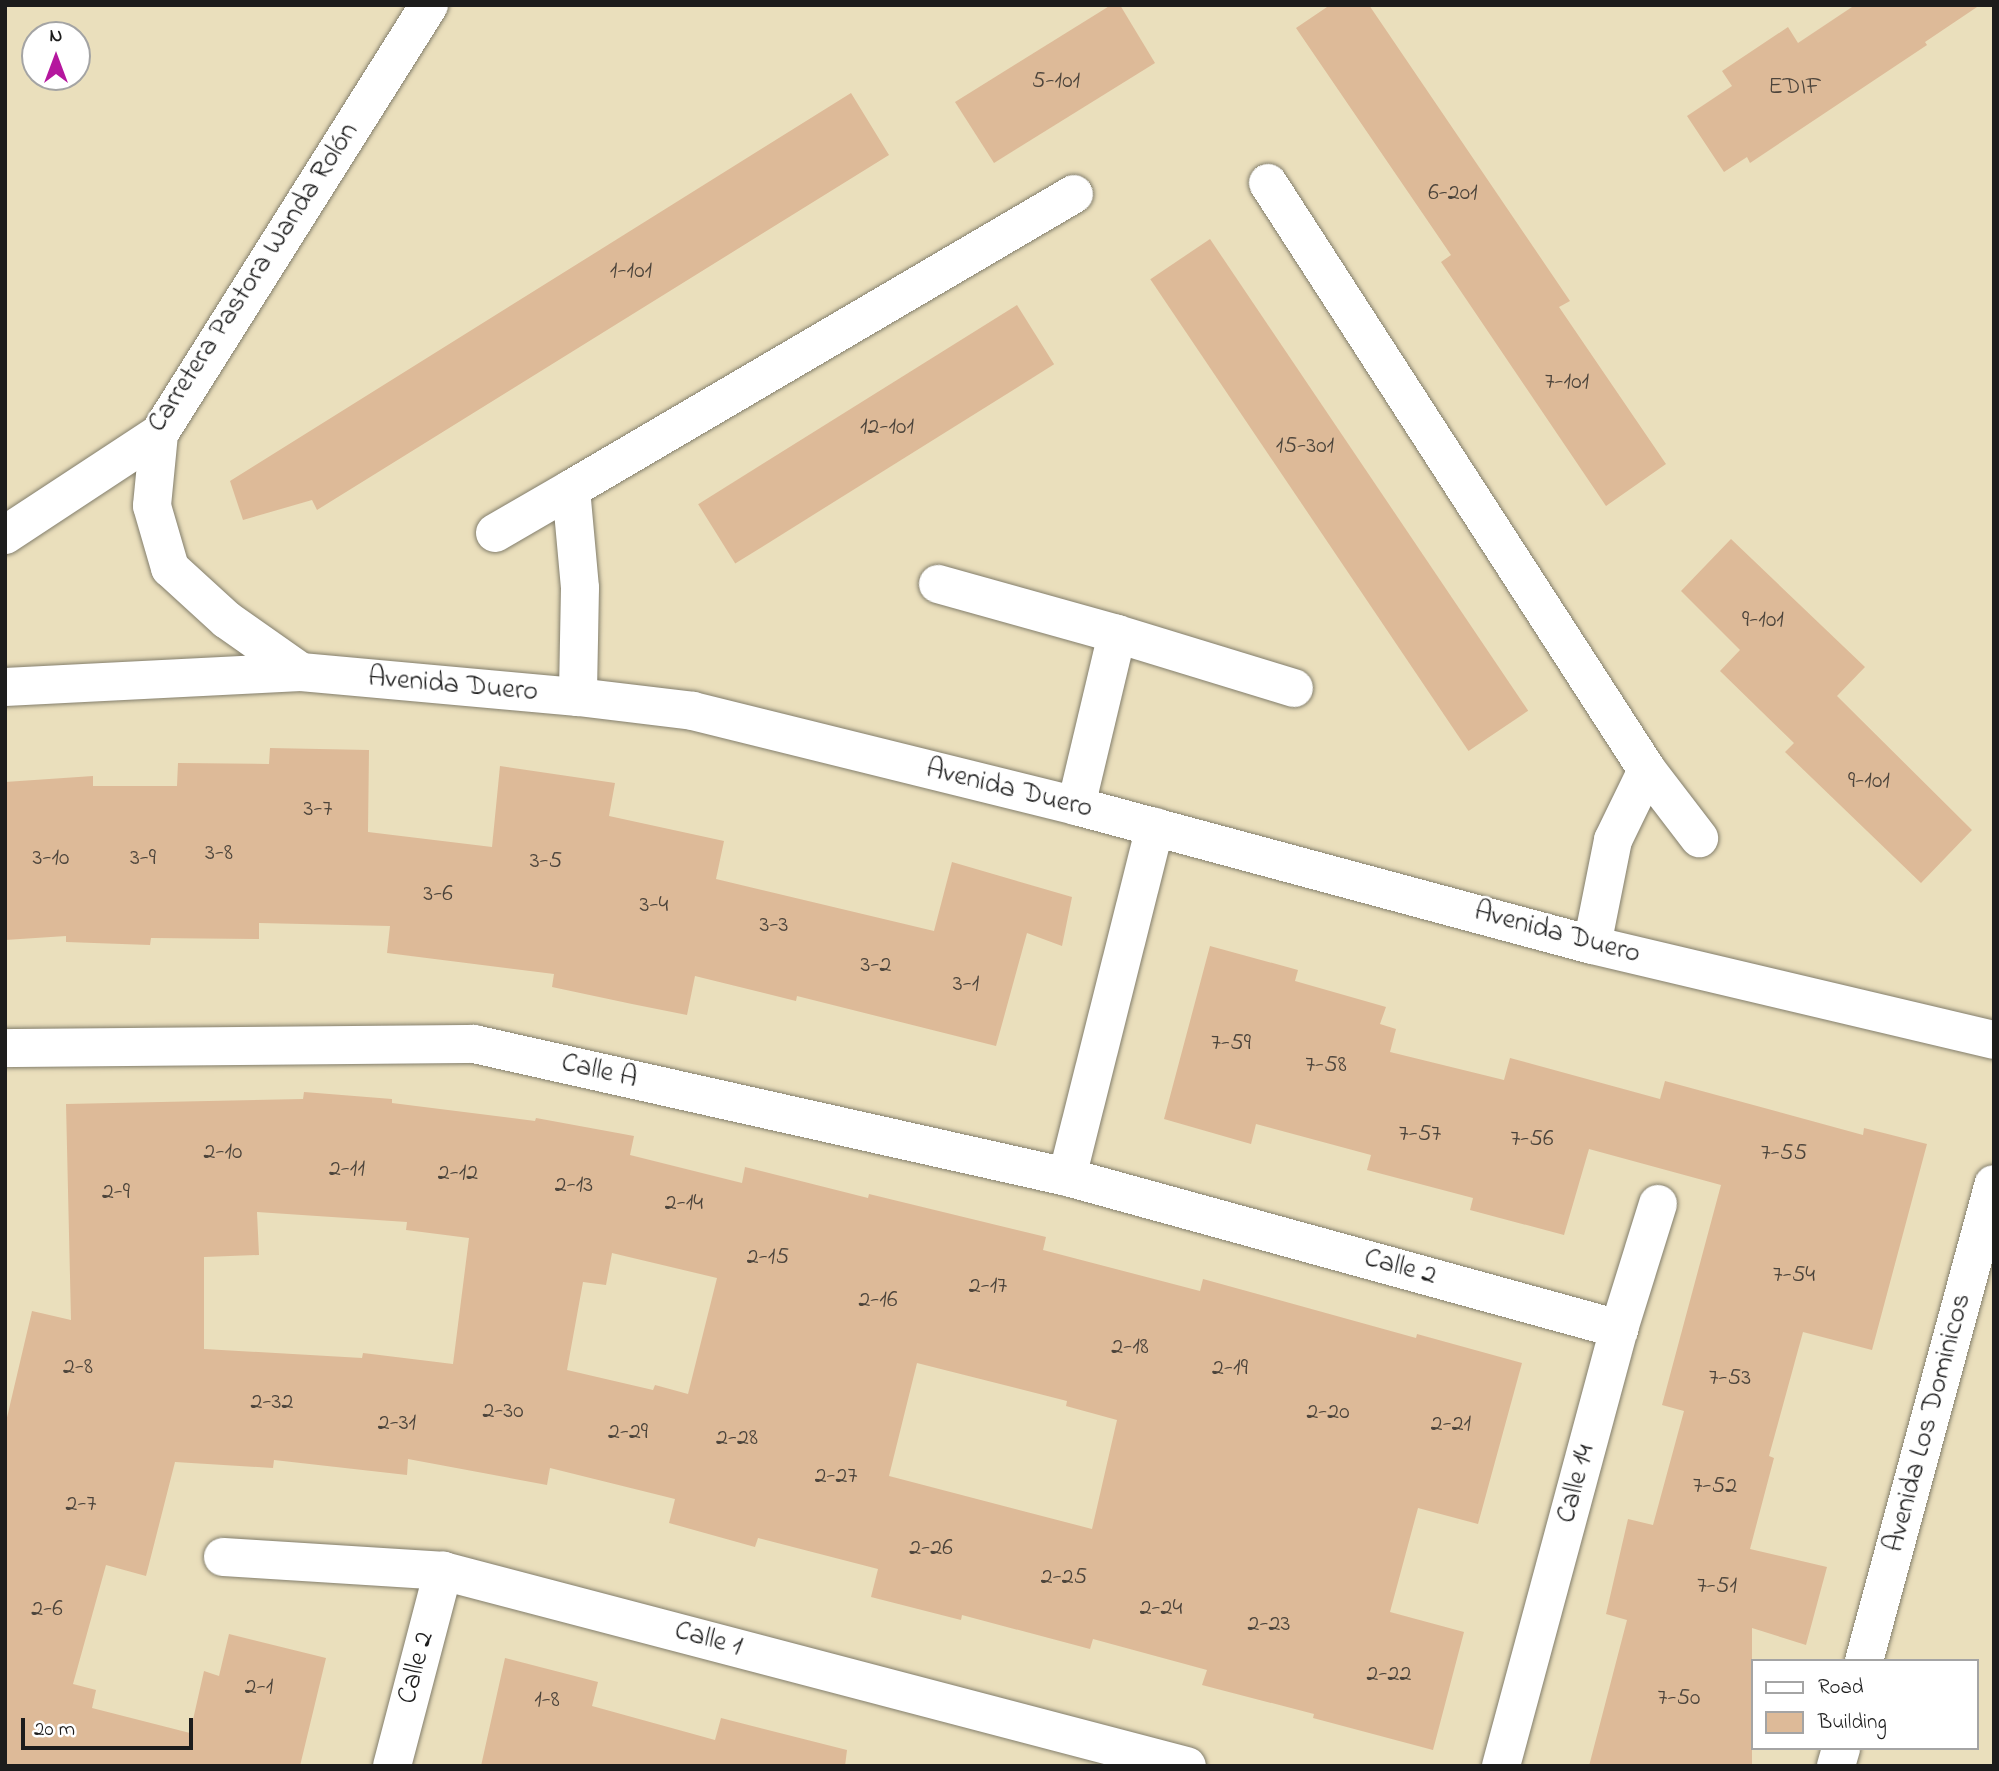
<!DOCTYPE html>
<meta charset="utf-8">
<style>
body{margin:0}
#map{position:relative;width:1999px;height:1771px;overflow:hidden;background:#eadfbc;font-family:"Indie Flower",sans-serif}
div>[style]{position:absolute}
.building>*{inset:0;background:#ddba98;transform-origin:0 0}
.roads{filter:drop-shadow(0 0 2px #837e6c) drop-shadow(0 0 2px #837e6c)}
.minor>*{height:38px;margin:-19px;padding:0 19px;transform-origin:19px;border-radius:19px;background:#fff}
span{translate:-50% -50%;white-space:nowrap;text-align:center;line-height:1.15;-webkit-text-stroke:5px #fff;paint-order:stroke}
.number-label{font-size:24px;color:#4c443b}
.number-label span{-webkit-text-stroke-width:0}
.street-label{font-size:28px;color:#1c1c1c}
.frame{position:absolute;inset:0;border:7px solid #1c1c1c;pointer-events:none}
.legend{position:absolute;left:1751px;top:1659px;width:228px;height:91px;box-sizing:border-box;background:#fff;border:2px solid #a4a4a4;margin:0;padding:9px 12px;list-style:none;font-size:21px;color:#1c1c1c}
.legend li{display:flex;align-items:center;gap:14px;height:35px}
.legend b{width:35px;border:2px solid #a4a4a4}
.north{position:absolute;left:21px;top:21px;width:70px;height:70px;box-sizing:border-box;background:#fff;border:2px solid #a4a4a4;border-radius:50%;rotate:0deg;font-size:19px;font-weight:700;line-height:28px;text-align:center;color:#1c1c1c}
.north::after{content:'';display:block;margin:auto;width:24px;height:32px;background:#b5179e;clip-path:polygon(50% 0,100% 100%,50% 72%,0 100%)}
.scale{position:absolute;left:21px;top:1718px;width:172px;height:32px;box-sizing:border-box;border:4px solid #1c1c1c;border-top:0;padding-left:9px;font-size:21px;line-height:24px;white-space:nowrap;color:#1c1c1c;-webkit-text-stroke:5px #fff;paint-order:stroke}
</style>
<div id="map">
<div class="building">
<div style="clip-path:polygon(1111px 5px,1120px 5px,1155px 63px,994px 163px,955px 102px)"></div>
<div style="clip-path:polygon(1330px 5px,1369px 5px,1570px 301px,1559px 307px,1666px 464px,1606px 506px,1441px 262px,1451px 255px,1296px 28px)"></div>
<div style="clip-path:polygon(1855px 5px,1980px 5px,1925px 42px,1927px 45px,1750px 163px,1747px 157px,1724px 172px,1687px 116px,1732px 86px,1722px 71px,1788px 27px,1798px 43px)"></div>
<div style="clip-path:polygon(851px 93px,889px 155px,317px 510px,312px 500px,243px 520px,230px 481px)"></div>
<div style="left:1210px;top:239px;width:569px;height:72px;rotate:56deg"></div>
<div style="left:1017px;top:305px;width:70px;height:376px;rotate:58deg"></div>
<div style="clip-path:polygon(1731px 539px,1865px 667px,1837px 696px,1972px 830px,1921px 883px,1785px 752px,1794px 743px,1720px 671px,1740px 650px,1681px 591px)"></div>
<div style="clip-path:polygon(270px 748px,369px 750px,368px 832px,492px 847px,500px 766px,615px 783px,609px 816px,724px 841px,716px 879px,934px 931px,952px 862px,1072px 897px,1062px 946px,1027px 933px,996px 1046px,797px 996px,796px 1001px,695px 976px,687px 1015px,632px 1004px,552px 987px,554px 974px,387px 953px,390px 926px,259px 923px,259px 939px,151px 938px,150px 945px,66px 942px,66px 936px,5px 940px,5px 782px,93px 776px,93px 786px,177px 786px,178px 763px,269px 764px)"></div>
<div style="clip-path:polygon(1210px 946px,1298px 970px,1295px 981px,1386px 1007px,1380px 1024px,1396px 1029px,1390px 1052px,1504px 1080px,1510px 1058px,1660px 1099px,1665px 1081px,1863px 1135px,1864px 1128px,1927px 1144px,1872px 1350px,1803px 1332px,1769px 1456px,1774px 1458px,1750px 1549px,1827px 1567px,1806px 1645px,1752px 1628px,1752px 1766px,1589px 1766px,1627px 1620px,1606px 1614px,1628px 1519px,1653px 1525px,1684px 1411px,1662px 1405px,1721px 1185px,1589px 1149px,1564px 1235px,1470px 1210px,1473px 1198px,1367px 1170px,1371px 1155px,1256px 1124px,1251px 1144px,1164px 1119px)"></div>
<div style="clip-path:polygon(evenodd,304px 1092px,392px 1099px,392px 1103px,535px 1121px,536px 1118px,634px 1136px,630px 1155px,742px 1183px,745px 1167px,868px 1198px,869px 1194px,1046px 1237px,1043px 1250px,1200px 1291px,1203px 1279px,1416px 1338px,1417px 1334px,1522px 1363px,1478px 1524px,1418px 1508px,1390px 1612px,1464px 1632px,1433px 1750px,1313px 1718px,1314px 1714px,1202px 1685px,1207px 1670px,1093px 1639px,1090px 1649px,962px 1615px,961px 1620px,871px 1597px,878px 1569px,758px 1538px,755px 1547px,669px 1523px,675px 1499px,550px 1468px,547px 1485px,408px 1459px,407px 1475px,274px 1460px,273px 1468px,175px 1462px,146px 1576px,106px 1565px,73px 1684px,96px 1690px,92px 1708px,190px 1733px,204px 1671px,219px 1676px,229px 1634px,326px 1658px,300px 1766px,5px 1766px,5px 1426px,32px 1311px,71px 1320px,66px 1104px,303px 1099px,304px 1092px,257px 1212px,407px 1222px,406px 1230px,469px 1238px,453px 1364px,363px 1353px,362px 1358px,204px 1349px,204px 1257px,259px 1255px,257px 1212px,304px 1092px,612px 1253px,717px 1278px,688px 1394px,655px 1385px,653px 1390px,567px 1370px,583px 1282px,606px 1285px,612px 1253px,304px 1092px,917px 1363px,1067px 1401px,1066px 1406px,1117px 1420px,1092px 1529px,889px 1476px,917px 1363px)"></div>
<div style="clip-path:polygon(505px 1658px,598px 1682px,592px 1706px,715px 1740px,721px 1718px,847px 1750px,845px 1766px,481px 1766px)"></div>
</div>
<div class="roads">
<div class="minor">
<div style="left:1268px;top:183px;width:699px;rotate:57.15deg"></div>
<div style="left:1647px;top:770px;width:78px;rotate:115.9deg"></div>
<div style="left:1613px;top:840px;width:107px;rotate:101.3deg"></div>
<div style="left:159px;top:434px;width:72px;rotate:95.6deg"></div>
<div style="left:152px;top:506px;width:65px;rotate:73.8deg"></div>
<div style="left:170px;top:568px;width:77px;rotate:42.4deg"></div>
<div style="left:227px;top:620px;width:90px;rotate:35.1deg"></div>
<div style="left:571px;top:489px;width:583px;rotate:-30.39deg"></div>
<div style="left:495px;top:533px;width:88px;rotate:-30.1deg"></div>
<div style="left:571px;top:489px;width:99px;rotate:84.8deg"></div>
<div style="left:580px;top:588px;width:109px;rotate:91.1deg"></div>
<div style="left:5px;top:535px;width:184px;rotate:-33.3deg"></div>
<div style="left:159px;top:434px;width:507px;rotate:-57.81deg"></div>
<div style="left:938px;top:584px;width:186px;rotate:15.6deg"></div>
<div style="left:1117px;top:634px;width:177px;rotate:103.4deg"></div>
<div style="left:1117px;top:634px;width:185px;rotate:17deg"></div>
<div style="left:5px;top:687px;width:296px;rotate:-2.9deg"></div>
<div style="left:301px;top:672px;width:278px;rotate:5.2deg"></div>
<div style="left:578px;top:697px;width:116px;rotate:6.9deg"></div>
<div style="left:693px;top:711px;width:395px;rotate:13.9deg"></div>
<div style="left:1076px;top:806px;width:534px;rotate:15.08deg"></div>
<div style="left:1592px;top:945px;width:413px;rotate:13.3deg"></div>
<div style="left:1647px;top:770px;width:86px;rotate:52.6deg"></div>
<div style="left:5px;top:1048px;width:469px;rotate:-0.5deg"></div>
<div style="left:474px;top:1044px;width:608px;rotate:12.64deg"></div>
<div style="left:1067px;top:1177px;width:573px;rotate:15.4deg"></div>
<div style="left:1067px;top:1177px;width:361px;rotate:-75.9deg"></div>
<div style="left:223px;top:1557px;width:220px;rotate:3.6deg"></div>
<div style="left:443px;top:1571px;width:769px;rotate:14.69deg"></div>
<div style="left:1864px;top:1661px;width:494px;rotate:-74.8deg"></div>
<div style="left:392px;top:1766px;width:202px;rotate:-75.3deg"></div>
<div style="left:1501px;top:1766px;width:453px;rotate:-74.9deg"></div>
<div style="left:1619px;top:1329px;width:131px;rotate:-72.7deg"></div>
<div style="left:1836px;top:1766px;width:19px;rotate:-74deg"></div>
</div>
</div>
<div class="number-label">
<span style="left:1056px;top:82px">5-101</span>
<span style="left:1795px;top:88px">EDIF</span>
<span style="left:1453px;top:194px">6-201</span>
<span style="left:631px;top:272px">1-101</span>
<span style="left:1567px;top:383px">7-101</span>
<span style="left:887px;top:428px">12-101</span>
<span style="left:1305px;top:447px">15-301</span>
<span style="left:1763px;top:621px">9-101</span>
<span style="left:1869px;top:782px">9-101</span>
<span style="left:318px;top:810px">3-7</span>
<span style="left:219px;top:854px">3-8</span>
<span style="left:51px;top:859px">3-10</span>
<span style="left:143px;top:859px">3-9</span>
<span style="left:546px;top:862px">3-5</span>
<span style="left:438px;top:895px">3-6</span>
<span style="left:654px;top:906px">3-4</span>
<span style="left:774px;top:926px">3-3</span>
<span style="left:876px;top:966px">3-2</span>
<span style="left:966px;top:985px">3-1</span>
<span style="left:1231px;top:1044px">7-59</span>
<span style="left:1326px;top:1066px">7-58</span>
<span style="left:1420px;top:1135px">7-57</span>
<span style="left:1532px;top:1140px">7-56</span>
<span style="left:223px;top:1153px">2-10</span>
<span style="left:1784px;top:1154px">7-55</span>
<span style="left:347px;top:1170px">2-11</span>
<span style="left:458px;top:1174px">2-12</span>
<span style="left:574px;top:1186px">2-13</span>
<span style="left:116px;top:1193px">2-9</span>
<span style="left:684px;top:1204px">2-14</span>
<span style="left:768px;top:1258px">2-15</span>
<span style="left:1794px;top:1276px">7-54</span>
<span style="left:988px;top:1287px">2-17</span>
<span style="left:878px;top:1301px">2-16</span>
<span style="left:1130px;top:1348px">2-18</span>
<span style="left:78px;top:1368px">2-8</span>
<span style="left:1230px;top:1369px">2-19</span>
<span style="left:1730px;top:1379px">7-53</span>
<span style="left:272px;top:1403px">2-32</span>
<span style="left:503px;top:1412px">2-30</span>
<span style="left:1328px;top:1413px">2-20</span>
<span style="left:397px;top:1424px">2-31</span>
<span style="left:1451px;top:1425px">2-21</span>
<span style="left:628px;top:1433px">2-29</span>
<span style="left:737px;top:1439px">2-28</span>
<span style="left:836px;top:1477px">2-27</span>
<span style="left:1715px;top:1487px">7-52</span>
<span style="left:81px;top:1505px">2-7</span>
<span style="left:931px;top:1549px">2-26</span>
<span style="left:1064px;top:1578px">2-25</span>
<span style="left:1717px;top:1587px">7-51</span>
<span style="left:1161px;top:1609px">2-24</span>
<span style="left:47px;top:1610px">2-6</span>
<span style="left:1269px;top:1625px">2-23</span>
<span style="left:1389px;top:1675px">2-22</span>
<span style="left:259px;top:1688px">2-1</span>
<span style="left:1679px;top:1699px">7-50</span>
<span style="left:547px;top:1701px">1-8</span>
</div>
<div class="street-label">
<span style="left:254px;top:278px;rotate:-57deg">Carretera Pastora Wanda Rolón</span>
<span style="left:453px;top:686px;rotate:5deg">Avenida Duero</span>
<span style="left:1009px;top:790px;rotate:14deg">Avenida Duero</span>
<span style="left:1557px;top:934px;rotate:15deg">Avenida Duero</span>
<span style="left:599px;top:1072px;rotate:13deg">Calle A</span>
<span style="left:1400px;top:1268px;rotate:15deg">Calle 2</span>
<span style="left:1929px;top:1423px;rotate:-75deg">Avenida Los Dominicos</span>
<span style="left:1577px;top:1484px;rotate:-75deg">Calle 14</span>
<span style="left:708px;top:1640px;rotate:15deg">Calle 1</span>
<span style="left:417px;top:1668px;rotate:-75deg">Calle 2</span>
</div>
<div class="frame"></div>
<ul class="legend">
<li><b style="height:9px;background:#fff"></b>Road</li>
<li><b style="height:19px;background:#ddba98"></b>Building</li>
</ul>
<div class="north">N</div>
<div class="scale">20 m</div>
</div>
